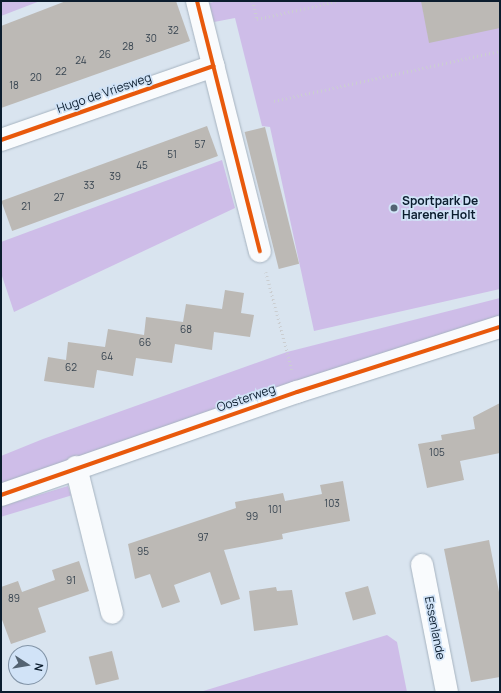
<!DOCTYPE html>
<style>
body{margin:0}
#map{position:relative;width:501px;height:693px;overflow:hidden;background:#d9e4ef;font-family:Manrope,sans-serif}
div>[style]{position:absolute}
.green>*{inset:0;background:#cebde8;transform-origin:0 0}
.building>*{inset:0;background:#bcb9b5;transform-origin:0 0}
.path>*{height:2.5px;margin-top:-1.25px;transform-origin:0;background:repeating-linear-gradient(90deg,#cbced1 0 1px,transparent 0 4px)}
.roads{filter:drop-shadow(0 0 1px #a6b3c0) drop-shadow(0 0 1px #a6b3c0)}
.minor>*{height:22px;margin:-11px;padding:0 11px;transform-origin:11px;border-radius:11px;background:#f9fbfd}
.cycleway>*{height:4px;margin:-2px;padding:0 2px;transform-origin:2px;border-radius:2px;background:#e8590c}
.dots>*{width:11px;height:11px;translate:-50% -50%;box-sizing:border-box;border:2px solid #d1e3f7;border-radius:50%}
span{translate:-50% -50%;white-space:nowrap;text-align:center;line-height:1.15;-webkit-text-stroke:3.5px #d1e3f7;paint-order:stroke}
.number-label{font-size:10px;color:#374450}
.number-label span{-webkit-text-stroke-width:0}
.street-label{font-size:12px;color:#0b1d2e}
.poi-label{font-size:12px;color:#0b1d2e;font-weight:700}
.left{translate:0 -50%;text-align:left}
.frame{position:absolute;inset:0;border:2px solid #0b1d2e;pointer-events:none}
.north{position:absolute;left:8px;top:645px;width:40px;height:40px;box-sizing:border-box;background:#d1e3f7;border:1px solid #8294a7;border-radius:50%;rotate:102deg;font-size:11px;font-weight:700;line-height:16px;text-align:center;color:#0b1d2e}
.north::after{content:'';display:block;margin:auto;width:14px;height:18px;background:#536372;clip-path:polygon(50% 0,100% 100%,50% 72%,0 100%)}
</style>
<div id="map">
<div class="green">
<div style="clip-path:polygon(1px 1px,40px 1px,1px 16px)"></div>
<div style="clip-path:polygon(218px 1px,500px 1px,500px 289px,314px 331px,270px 127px,262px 126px,235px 18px,214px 22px,209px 3px)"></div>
<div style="clip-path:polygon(222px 160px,235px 208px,14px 312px,1px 273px,1px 242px)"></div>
<div style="clip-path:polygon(500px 298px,500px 321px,1px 490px,1px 456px,43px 439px,287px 352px)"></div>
<div style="left:68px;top:486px;width:10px;height:72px;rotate:73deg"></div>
<div style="clip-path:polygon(387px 635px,397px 642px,407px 692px,200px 692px)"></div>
</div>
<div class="building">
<div style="clip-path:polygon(66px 1px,176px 1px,190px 41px,1px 108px,1px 26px)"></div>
<div style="clip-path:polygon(421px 1px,500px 1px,500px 28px,429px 43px)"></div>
<div style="left:207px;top:126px;width:32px;height:219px;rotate:70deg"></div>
<div style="left:265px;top:127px;width:141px;height:21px;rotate:76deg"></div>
<div style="clip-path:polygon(225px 290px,244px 293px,241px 313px,254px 315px,250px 337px,214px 332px,212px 350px,175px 344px,172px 363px,136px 358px,133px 376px,97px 370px,94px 388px,44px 381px,48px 357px,66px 360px,68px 342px,105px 347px,108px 329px,144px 335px,146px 317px,183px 322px,186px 304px,222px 309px)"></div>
<div style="clip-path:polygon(500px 403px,500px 453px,460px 461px,464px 480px,427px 488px,418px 444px,442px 440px,441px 435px,475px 429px,473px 417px)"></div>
<div style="clip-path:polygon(343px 481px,350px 521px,291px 532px,282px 534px,283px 539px,224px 550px,240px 599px,221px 605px,210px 572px,174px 585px,180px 602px,162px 608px,150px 574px,135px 579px,128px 544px,236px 508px,235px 502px,283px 493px,285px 501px,322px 494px,320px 485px)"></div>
<div style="clip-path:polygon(489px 540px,500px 597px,500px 677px,471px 682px,444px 549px)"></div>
<div style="clip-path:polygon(79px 561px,89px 591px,38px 608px,46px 632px,11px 644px,1px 617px,1px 587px,18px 581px,22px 592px,55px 580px,52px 570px)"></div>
<div style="left:368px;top:586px;width:29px;height:24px;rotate:74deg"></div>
<div style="clip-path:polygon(276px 587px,277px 591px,292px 590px,298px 625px,254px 631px,249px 591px)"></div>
<div style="left:112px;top:651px;width:29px;height:24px;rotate:76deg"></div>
</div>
<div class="path">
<div style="left:253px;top:1px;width:18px;rotate:77deg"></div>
<div style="left:257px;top:19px;width:83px;rotate:-12.5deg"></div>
<div style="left:274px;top:101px;width:231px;rotate:-12.5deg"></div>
<div style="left:266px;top:272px;width:101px;rotate:75.1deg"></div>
</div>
<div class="roads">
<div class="minor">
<div style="left:197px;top:1px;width:258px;rotate:75.9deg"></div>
<div style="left:1px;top:140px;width:225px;rotate:-19.2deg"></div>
<div style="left:76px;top:467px;width:150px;rotate:76.1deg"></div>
<div style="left:1px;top:495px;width:313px;rotate:-19.2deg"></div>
<div style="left:297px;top:392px;width:213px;rotate:-17.8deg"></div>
<div style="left:422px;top:565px;width:129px;rotate:78.9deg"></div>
</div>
</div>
<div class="cycleway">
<div style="left:197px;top:1px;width:258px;rotate:75.9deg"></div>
<div style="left:1px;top:140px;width:225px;rotate:-19.2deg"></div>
<div style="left:1px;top:495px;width:313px;rotate:-19.2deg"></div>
<div style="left:297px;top:392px;width:213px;rotate:-17.8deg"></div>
</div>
<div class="dots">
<div style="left:394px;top:208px;background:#536372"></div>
</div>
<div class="number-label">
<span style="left:173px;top:31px">32</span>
<span style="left:151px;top:39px">30</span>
<span style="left:128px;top:47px">28</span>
<span style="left:105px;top:55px">26</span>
<span style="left:81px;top:61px">24</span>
<span style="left:61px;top:72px">22</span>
<span style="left:36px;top:78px">20</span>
<span style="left:14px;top:86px">18</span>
<span style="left:200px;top:145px">57</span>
<span style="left:172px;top:155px">51</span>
<span style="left:142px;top:166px">45</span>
<span style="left:115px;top:177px">39</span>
<span style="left:89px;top:186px">33</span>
<span style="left:59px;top:198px">27</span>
<span style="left:26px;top:207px">21</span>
<span style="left:186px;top:330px">68</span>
<span style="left:145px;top:343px">66</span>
<span style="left:107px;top:357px">64</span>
<span style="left:71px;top:368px">62</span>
<span style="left:437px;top:453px">105</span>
<span style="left:332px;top:504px">103</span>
<span style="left:275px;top:510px">101</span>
<span style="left:252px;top:517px">99</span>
<span style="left:203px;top:538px">97</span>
<span style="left:143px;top:552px">95</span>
<span style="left:71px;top:581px">91</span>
<span style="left:14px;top:599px">89</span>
</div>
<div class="street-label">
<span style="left:104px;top:93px;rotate:-19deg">Hugo de Vriesweg</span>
<span style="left:246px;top:398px;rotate:-19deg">Oosterweg</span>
<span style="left:435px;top:628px;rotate:79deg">Essenlande</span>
</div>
<div class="poi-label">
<span class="left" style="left:402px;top:208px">Sportpark De<br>Harener Holt</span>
</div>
<div class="frame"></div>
<div class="north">N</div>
</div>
